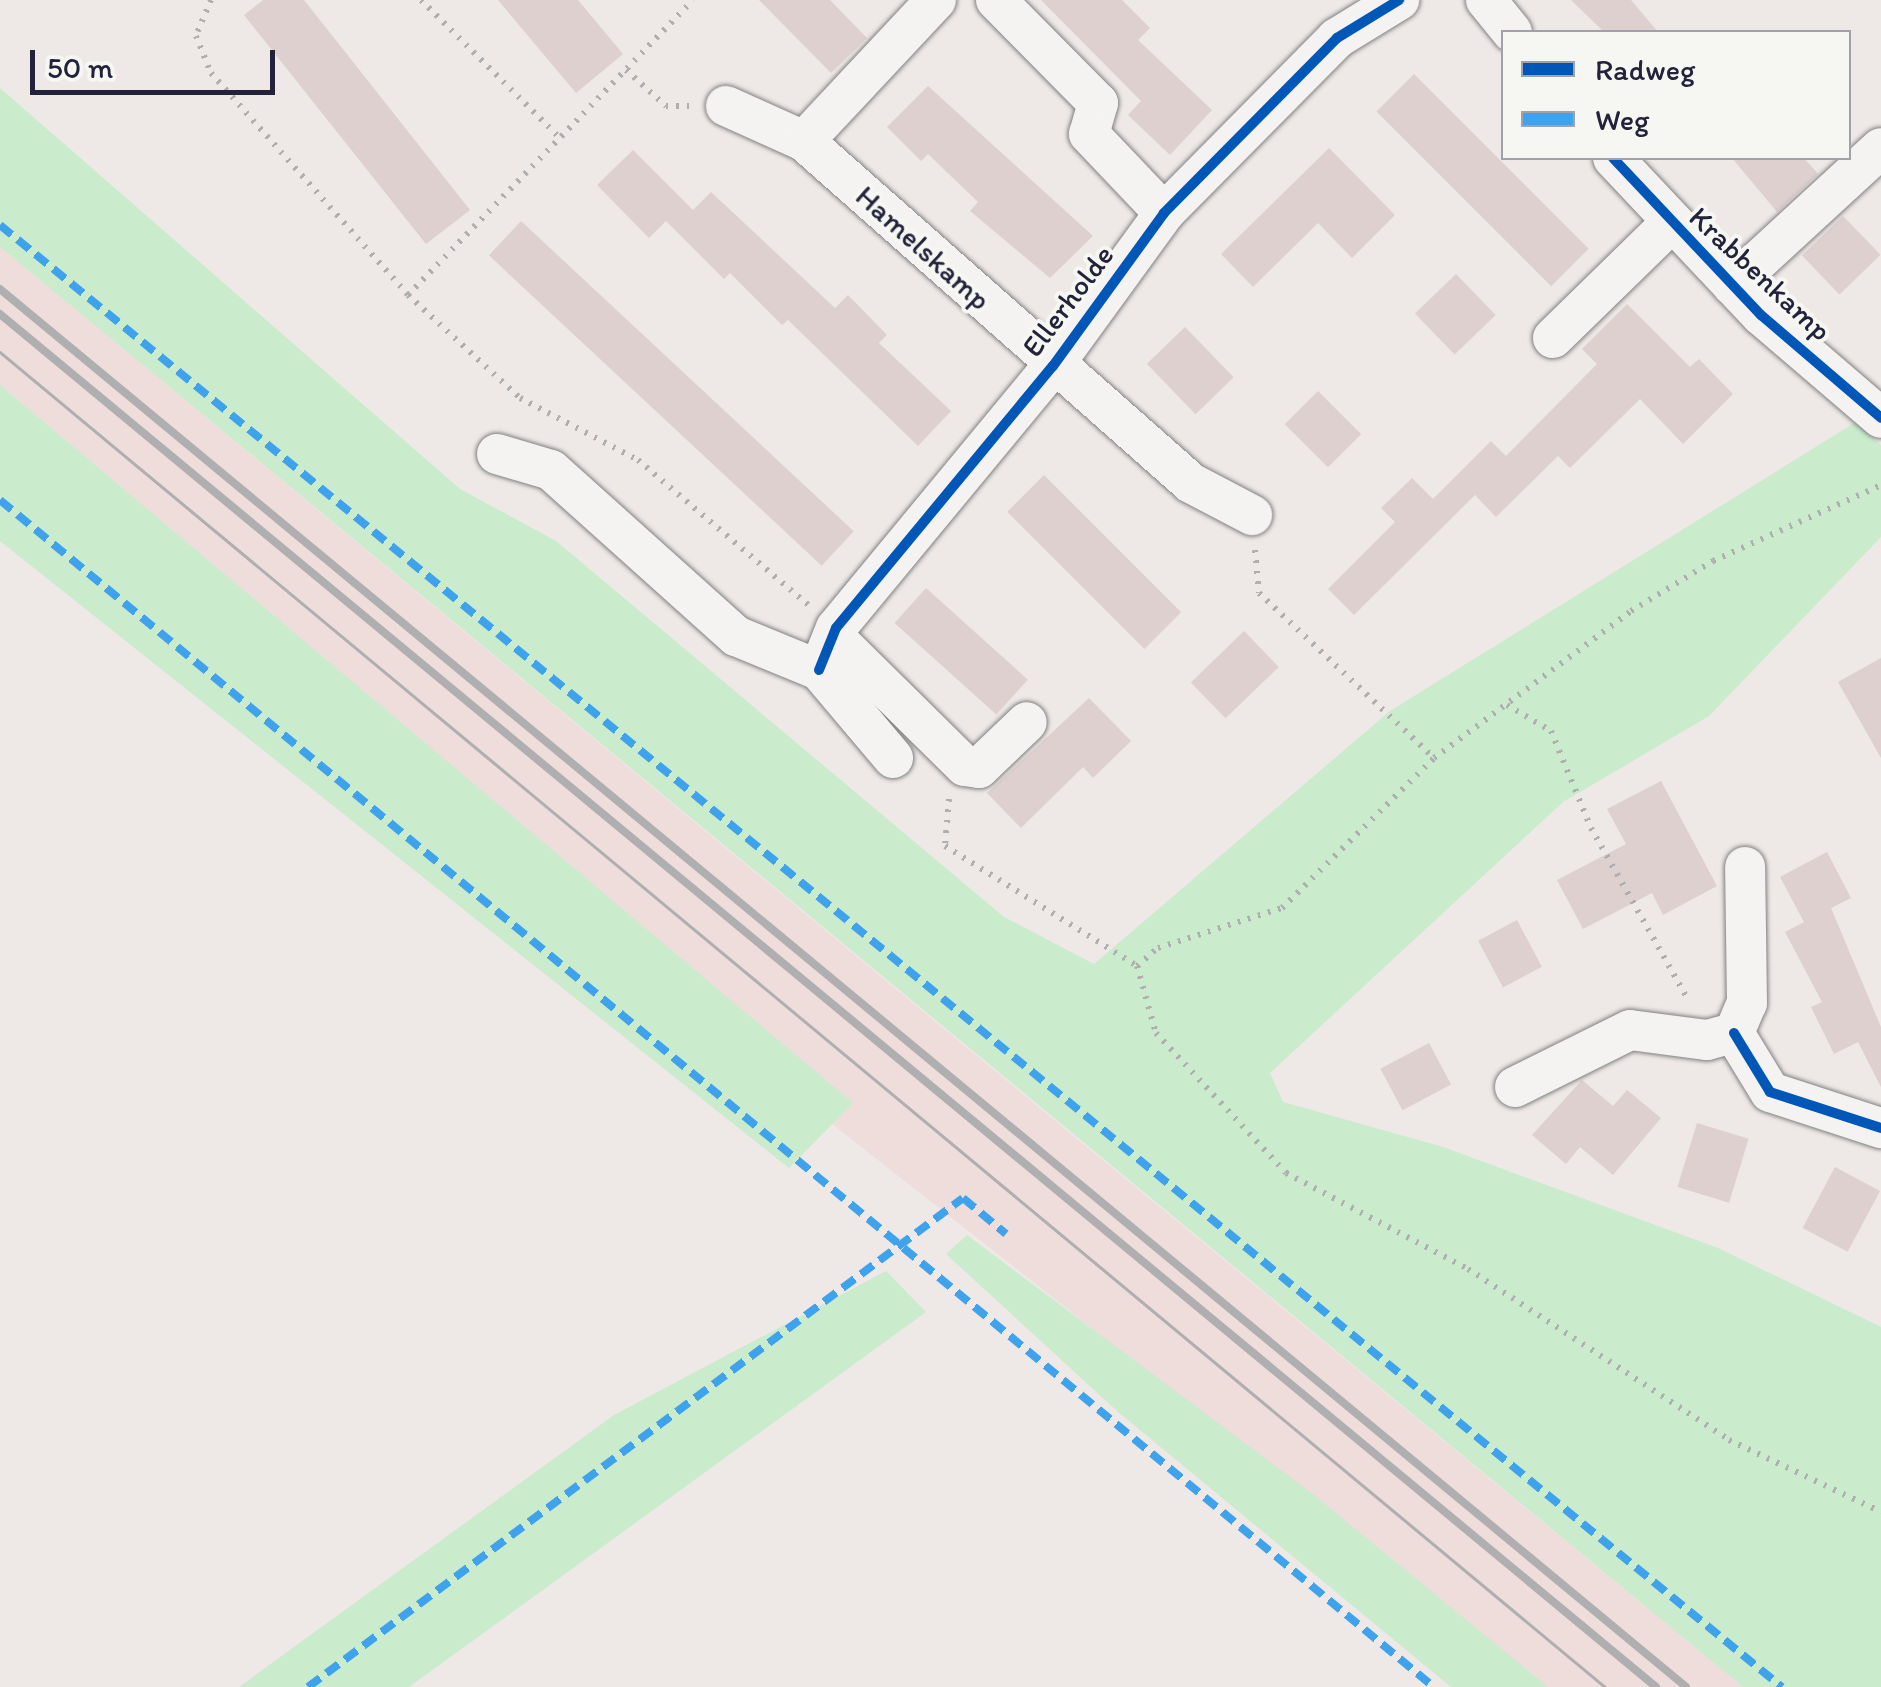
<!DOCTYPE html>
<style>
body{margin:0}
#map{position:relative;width:1881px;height:1687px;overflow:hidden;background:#eee8e6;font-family:Itim,sans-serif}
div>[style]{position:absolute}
.built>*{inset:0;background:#eeddda}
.green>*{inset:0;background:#caebcc}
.building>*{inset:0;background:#ded0cf;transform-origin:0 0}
.path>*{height:6px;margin-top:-3px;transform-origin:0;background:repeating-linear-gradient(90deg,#afaeb0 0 2.5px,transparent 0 10.5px)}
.roads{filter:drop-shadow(0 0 2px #828084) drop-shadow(0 0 2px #828084)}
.minor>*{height:40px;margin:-20px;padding:0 20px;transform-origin:20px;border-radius:20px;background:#f4f3f1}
.tram>*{height:2.5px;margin:-1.25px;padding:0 1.25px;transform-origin:1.25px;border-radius:1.25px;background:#afaeb0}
.rail>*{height:8px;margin:-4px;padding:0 4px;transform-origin:4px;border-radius:4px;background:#afaeb0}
.quiet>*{height:8px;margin-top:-4px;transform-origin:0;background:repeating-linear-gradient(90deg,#3ea2ec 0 15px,transparent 0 23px)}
.cycleway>*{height:10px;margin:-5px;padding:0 5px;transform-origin:5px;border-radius:5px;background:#0057b8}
span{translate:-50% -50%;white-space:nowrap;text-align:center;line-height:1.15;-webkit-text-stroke:8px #f6f6f2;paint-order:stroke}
.street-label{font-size:30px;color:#22223b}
.legend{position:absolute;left:1501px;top:30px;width:350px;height:130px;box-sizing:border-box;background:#f6f6f2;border:2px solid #a1a1a9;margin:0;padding:12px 18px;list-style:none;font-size:30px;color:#22223b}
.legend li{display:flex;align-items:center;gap:20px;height:50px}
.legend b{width:50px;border:2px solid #a1a1a9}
.scale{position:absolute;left:30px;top:50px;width:245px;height:45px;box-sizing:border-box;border:5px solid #22223b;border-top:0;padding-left:12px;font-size:30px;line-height:35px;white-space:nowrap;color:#22223b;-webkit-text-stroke:8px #f6f6f2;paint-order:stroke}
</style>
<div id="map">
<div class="built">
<div style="clip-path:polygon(0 247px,1065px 1129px,1743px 1687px,1548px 1687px,831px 1123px,852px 1103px,0 385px)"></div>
</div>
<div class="green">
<div style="clip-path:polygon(0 88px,460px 489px,556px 541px,1004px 917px,1094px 964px,1390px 711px,1856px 422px,1881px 445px,1881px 537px,1709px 716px,1563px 802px,1270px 1073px,1283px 1102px,1443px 1147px,1718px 1248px,1881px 1327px,1881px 1687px,1743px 1687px,0 247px)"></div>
<div style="clip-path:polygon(0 385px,853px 1103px,789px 1168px,0 541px)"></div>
<div style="clip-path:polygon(967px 1235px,1314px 1495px,1548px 1687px,1451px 1687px,1117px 1411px,946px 1254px)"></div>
<div style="clip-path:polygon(886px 1271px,926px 1312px,409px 1687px,239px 1687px,614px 1415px)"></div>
</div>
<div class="building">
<div style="clip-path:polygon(263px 0,304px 0,470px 210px,426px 244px,244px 15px)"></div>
<div style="clip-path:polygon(498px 0,578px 0,623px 54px,576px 93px)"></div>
<div style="clip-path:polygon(759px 0,830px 0,867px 38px,831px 73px)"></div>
<div style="clip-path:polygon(1041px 0,1122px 0,1150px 28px,1138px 40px,1212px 110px,1170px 155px,1128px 115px,1141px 101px)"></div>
<div style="clip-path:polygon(1571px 0,1631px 0,1658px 32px,1604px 32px)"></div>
<div style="left:1414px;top:74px;width:247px;height:53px;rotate:45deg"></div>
<div style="clip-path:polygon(928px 86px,1093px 236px,1050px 278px,970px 211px,978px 202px,928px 154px,921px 161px,887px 127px)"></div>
<div style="clip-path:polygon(1329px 148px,1395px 215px,1352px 258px,1318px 223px,1253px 287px,1221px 254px)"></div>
<div style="clip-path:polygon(633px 150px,693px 210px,711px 192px,835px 308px,848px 295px,887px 335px,879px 343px,951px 411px,918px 446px,788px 320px,782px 325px,730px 273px,724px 279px,666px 221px,649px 238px,597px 185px)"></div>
<div style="clip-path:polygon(1732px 158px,1804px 158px,1818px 174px,1777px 212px)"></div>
<div style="left:1843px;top:216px;width:54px;height:57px;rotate:46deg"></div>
<div style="left:521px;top:221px;width:455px;height:47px;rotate:43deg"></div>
<div style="left:1456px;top:274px;width:57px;height:57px;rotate:46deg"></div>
<div style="clip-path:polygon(1627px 304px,1690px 367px,1699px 359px,1733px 394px,1683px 444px,1640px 399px,1570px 468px,1558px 456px,1496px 517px,1475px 495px,1354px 615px,1328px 589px,1395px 522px,1381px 508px,1412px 478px,1433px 499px,1491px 441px,1506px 456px,1597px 364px,1582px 349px)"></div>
<div style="left:1185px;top:327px;width:70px;height:53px;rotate:46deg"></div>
<div style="left:1318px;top:391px;width:61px;height:47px;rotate:45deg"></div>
<div style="left:1044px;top:475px;width:194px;height:52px;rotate:45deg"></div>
<div style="left:926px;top:588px;width:137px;height:47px;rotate:42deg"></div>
<div style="left:1244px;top:631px;width:50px;height:74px;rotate:46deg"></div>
<div style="clip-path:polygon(1881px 658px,1881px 758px,1838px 682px)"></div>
<div style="clip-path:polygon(1089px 698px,1131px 741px,1093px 778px,1083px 767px,1021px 828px,987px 793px)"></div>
<div style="clip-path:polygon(1661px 781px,1717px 886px,1663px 915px,1652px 893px,1583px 929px,1557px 880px,1626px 844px,1607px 809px)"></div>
<div style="clip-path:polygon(1827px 852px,1851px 898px,1831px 908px,1881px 1027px,1881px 1087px,1858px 1042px,1834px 1054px,1811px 1007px,1822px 1002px,1785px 932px,1804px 922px,1780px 877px)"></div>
<div style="left:1517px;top:920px;width:53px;height:44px;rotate:62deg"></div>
<div style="left:1429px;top:1043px;width:47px;height:55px;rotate:62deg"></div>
<div style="clip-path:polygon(1582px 1080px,1613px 1106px,1627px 1090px,1661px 1118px,1613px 1175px,1580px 1147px,1566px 1164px,1532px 1135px)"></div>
<div style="left:1697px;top:1123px;width:54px;height:67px;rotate:17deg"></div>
<div style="left:1835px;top:1167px;width:51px;height:69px;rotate:28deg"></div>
</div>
<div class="path">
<div style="left:211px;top:0;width:39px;rotate:113deg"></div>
<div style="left:196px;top:36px;width:40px;rotate:68deg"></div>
<div style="left:211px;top:73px;width:297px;rotate:48.4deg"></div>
<div style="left:408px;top:295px;width:152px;rotate:42.6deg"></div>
<div style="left:520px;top:398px;width:133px;rotate:27.7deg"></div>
<div style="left:638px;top:460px;width:228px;rotate:40.4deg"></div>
<div style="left:421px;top:0;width:196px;rotate:44.8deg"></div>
<div style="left:626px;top:70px;width:54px;rotate:42deg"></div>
<div style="left:666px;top:106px;width:26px"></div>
<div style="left:408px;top:295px;width:410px;rotate:-46deg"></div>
<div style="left:1255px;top:550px;width:43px;rotate:84.7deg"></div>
<div style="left:1259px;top:593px;width:241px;rotate:43.3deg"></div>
<div style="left:1507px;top:705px;width:51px;rotate:30.6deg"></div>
<div style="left:1551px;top:731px;width:105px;rotate:67.6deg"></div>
<div style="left:1591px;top:828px;width:199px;rotate:60.5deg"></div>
<div style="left:949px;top:799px;width:47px;rotate:94.9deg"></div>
<div style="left:945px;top:846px;width:226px;rotate:32deg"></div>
<div style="left:1137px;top:966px;width:28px;rotate:-41deg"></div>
<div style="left:1158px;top:948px;width:130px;rotate:-17.9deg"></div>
<div style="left:1282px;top:908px;width:214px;rotate:-44.6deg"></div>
<div style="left:1434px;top:758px;width:246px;rotate:-36.7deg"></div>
<div style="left:1631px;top:611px;width:96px;rotate:-31.4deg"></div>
<div style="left:1713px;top:561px;width:184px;rotate:-24.3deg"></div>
<div style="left:1137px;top:966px;width:70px;rotate:74.2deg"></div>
<div style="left:1156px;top:1033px;width:191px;rotate:47.1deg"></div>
<div style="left:1286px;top:1173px;width:206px;rotate:27.8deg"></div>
<div style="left:1468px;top:1269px;width:312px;rotate:33.2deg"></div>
<div style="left:1729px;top:1440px;width:168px;rotate:25.3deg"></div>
</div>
<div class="roads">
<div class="minor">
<div style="left:996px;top:0;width:145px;rotate:45.3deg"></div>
<div style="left:1098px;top:103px;width:32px;rotate:106deg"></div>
<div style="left:1089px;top:134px;width:109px;rotate:46.5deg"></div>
<div style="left:1486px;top:0;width:41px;rotate:50.9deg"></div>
<div style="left:726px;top:106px;width:85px;rotate:24.2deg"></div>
<div style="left:804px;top:141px;width:516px;rotate:41.47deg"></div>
<div style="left:1191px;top:483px;width:69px;rotate:27.7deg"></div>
<div style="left:804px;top:141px;width:193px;rotate:-46.9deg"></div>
<div style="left:1613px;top:158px;width:216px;rotate:46.7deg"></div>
<div style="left:1761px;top:315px;width:158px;rotate:40.6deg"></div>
<div style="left:1732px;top:285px;width:202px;rotate:-42.6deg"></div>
<div style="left:1553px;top:338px;width:163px;rotate:-44.3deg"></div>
<div style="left:497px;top:454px;width:56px;rotate:16.5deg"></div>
<div style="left:551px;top:470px;width:249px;rotate:41.9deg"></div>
<div style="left:736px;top:636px;width:90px;rotate:22.3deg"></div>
<div style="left:819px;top:670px;width:115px;rotate:49.9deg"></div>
<div style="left:833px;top:636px;width:185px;rotate:44.6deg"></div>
<div style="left:965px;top:766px;width:14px;rotate:8deg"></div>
<div style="left:979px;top:768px;width:66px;rotate:-43.8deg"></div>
<div style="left:819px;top:670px;width:45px;rotate:-68deg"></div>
<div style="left:836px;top:628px;width:340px;rotate:-50.4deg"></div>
<div style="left:1053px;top:366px;width:189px;rotate:-54deg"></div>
<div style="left:1164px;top:213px;width:246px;rotate:-45.3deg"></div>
<div style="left:1337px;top:38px;width:73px;rotate:-31.5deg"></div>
<div style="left:1734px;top:1033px;width:69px;rotate:58.6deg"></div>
<div style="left:1770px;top:1092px;width:117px;rotate:18deg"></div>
<div style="left:1734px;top:1033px;width:33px;rotate:-67deg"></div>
<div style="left:1747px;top:1003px;width:136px;rotate:-90.8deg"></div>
<div style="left:1515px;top:1087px;width:128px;rotate:-26.4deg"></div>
<div style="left:1630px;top:1030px;width:78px;rotate:7.4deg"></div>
<div style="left:1707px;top:1040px;width:28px;rotate:-15deg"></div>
</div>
</div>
<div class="tram">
<div style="left:0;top:352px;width:2088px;rotate:39.75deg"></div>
</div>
<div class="rail">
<div style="left:0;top:289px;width:2190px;rotate:39.66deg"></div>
<div style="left:0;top:314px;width:2151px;rotate:39.66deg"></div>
</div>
<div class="quiet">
<div style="left:0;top:225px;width:2305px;rotate:39.37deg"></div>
<div style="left:0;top:500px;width:1862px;rotate:39.62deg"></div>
<div style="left:308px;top:1687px;width:817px;rotate:-36.74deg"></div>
<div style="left:963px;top:1198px;width:56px;rotate:39.9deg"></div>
</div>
<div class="cycleway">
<div style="left:1613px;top:158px;width:216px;rotate:46.7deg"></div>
<div style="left:1761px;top:315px;width:158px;rotate:40.6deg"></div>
<div style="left:819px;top:670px;width:45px;rotate:-68deg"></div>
<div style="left:836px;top:628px;width:340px;rotate:-50.4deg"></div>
<div style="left:1053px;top:366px;width:189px;rotate:-54deg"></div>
<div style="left:1164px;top:213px;width:246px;rotate:-45.3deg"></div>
<div style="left:1337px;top:38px;width:73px;rotate:-31.5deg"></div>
<div style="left:1734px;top:1033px;width:69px;rotate:58.6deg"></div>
<div style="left:1770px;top:1092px;width:117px;rotate:18deg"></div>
</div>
<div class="street-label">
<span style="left:923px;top:248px;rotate:42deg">Hamelskamp</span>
<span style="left:1760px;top:274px;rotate:43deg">Krabbenkamp</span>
<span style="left:1068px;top:301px;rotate:-53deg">Ellerholde</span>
</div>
<ul class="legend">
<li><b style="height:12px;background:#0057b8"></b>Radweg</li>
<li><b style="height:12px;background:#3ea2ec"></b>Weg</li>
</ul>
<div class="scale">50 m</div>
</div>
